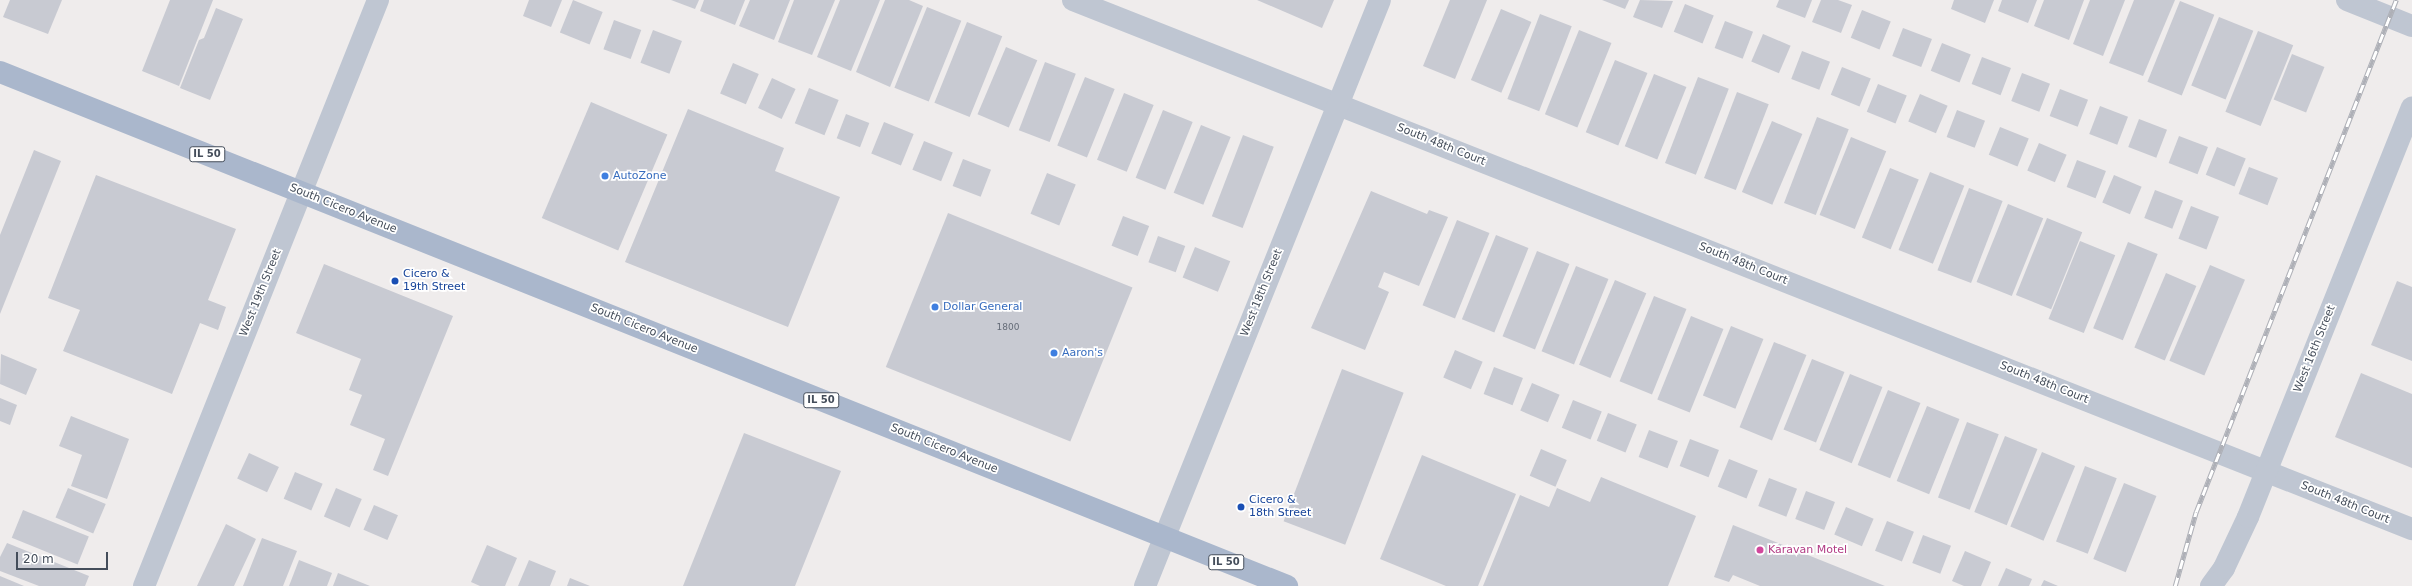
<!DOCTYPE html>
<style>
body{margin:0}
#map{position:relative;width:2412px;height:586px;overflow:hidden;background:#efecec;font-family:"DejaVu Sans",sans-serif}
div>[style]{position:absolute}
.building>*{inset:0;background:#c8cad2;transform-origin:0 0}
.minor>*{height:22px;margin:-11px;padding:0 11px;transform-origin:11px;border-radius:11px;background:#bfc6d2}
.tertiary>*{height:22px;margin:-11px;padding:0 11px;transform-origin:11px;border-radius:11px;background:#bfc6d2}
.primary>*{height:22px;margin:-11px;padding:0 11px;transform-origin:11px;border-radius:11px;background:#aab7cc}
.rail>*{height:4.5px;margin-top:-2.25px;transform-origin:0;background:repeating-linear-gradient(90deg,#fff 0 9px,#aeb0b7 0 18px);box-sizing:border-box;border-block:1px solid #aeb0b7}
.dots>*{width:11px;height:11px;translate:-50% -50%;box-sizing:border-box;border:2px solid #fff;border-radius:50%}
span{translate:-50% -50%;white-space:nowrap;text-align:center;line-height:1.15;-webkit-text-stroke:3.5px #fff;paint-order:stroke}
.number-label{font-size:9px;color:#656c78}
.number-label span{-webkit-text-stroke-width:0}
.shield-label span{padding:1px 3px;background:#fff;border:1px solid;border-radius:3px;-webkit-text-stroke-width:0}
.shield-label{font-size:10px;color:#444d5a;font-weight:700}
.street-label{font-size:11px;color:#444d5a}
.shop-label{font-size:11px;color:#366cbe}
.left{translate:0 -50%;text-align:left}
.transit-label{font-size:11px;color:#164399}
.hotel-label{font-size:11px;color:#b23c85}
.scale{position:absolute;left:16px;top:552px;width:92px;height:18px;box-sizing:border-box;border:2px solid #444d5a;border-top:0;padding-left:5px;font-size:12px;line-height:14px;white-space:nowrap;color:#444d5a;-webkit-text-stroke:3px #fff;paint-order:stroke}
</style>
<div id="map">
<div class="building">
<div style="clip-path:polygon(10px 0,62px 0,48px 34px,3px 17px)"></div>
<div style="clip-path:polygon(170px 0,213px 0,179px 86px,142px 71px)"></div>
<div style="clip-path:polygon(529px 0,562px 0,551px 27px,523px 16px)"></div>
<div style="left:573px;top:0;width:32px;height:35px;rotate:22deg"></div>
<div style="clip-path:polygon(671px 0,699px 0,695px 9px)"></div>
<div style="clip-path:polygon(704px 0,745px 0,735px 25px,700px 11px)"></div>
<div style="clip-path:polygon(750px 0,790px 0,774px 40px,739px 26px)"></div>
<div style="clip-path:polygon(794px 0,835px 0,812px 55px,778px 42px)"></div>
<div style="clip-path:polygon(840px 0,880px 0,851px 71px,817px 57px)"></div>
<div style="clip-path:polygon(885px 0,909px 0,923px 6px,890px 87px,856px 72px)"></div>
<div style="clip-path:polygon(1257px 0,1334px 0,1322px 28px)"></div>
<div style="clip-path:polygon(1450px 0,1487px 0,1455px 79px,1423px 66px)"></div>
<div style="clip-path:polygon(1602px 0,1629px 0,1625px 9px)"></div>
<div style="clip-path:polygon(1640px 0,1673px 1px,1662px 28px,1633px 17px)"></div>
<div style="clip-path:polygon(1779px 0,1812px 0,1805px 18px,1776px 7px)"></div>
<div style="clip-path:polygon(1821px 0,1838px 0,1852px 5px,1841px 33px,1812px 22px)"></div>
<div style="clip-path:polygon(1954px 0,1994px 0,1985px 23px,1951px 9px)"></div>
<div style="clip-path:polygon(2002px 0,2037px 0,2028px 23px,1998px 11px)"></div>
<div style="clip-path:polygon(2044px 0,2084px 0,2069px 40px,2034px 26px)"></div>
<div style="clip-path:polygon(2090px 0,2125px 0,2103px 56px,2073px 44px)"></div>
<div style="clip-path:polygon(2134px 0,2175px 0,2143px 76px,2109px 63px)"></div>
<div style="left:2180px;top:1px;width:37px;height:87px;rotate:22deg"></div>
<div style="left:1685px;top:4px;width:31px;height:30px;rotate:22deg"></div>
<div style="left:927px;top:7px;width:37px;height:87px;rotate:22deg"></div>
<div style="clip-path:polygon(216px 8px,243px 19px,210px 100px,180px 88px,199px 40px,204px 38px)"></div>
<div style="left:1501px;top:9px;width:33px;height:77px;rotate:23deg"></div>
<div style="left:1862px;top:10px;width:31px;height:30px;rotate:22deg"></div>
<div style="left:1540px;top:14px;width:34px;height:91px;rotate:21deg"></div>
<div style="left:2219px;top:17px;width:37px;height:74px;rotate:22deg"></div>
<div style="left:614px;top:20px;width:29px;height:31px;rotate:20deg"></div>
<div style="left:1725px;top:21px;width:30px;height:29px;rotate:21deg"></div>
<div style="left:967px;top:22px;width:38px;height:87px;rotate:22deg"></div>
<div style="left:1903px;top:28px;width:31px;height:30px;rotate:21deg"></div>
<div style="left:653px;top:30px;width:31px;height:35px;rotate:21deg"></div>
<div style="left:1579px;top:30px;width:35px;height:91px;rotate:22deg"></div>
<div style="left:2258px;top:31px;width:38px;height:87px;rotate:22deg"></div>
<div style="left:1763px;top:34px;width:30px;height:30px;rotate:23deg"></div>
<div style="left:1942px;top:43px;width:31px;height:30px;rotate:22deg"></div>
<div style="left:1006px;top:47px;width:34px;height:73px;rotate:23deg"></div>
<div style="left:1802px;top:51px;width:30px;height:30px;rotate:21deg"></div>
<div style="left:2292px;top:54px;width:35px;height:49px;rotate:22deg"></div>
<div style="left:1982px;top:57px;width:31px;height:29px;rotate:21deg"></div>
<div style="left:1615px;top:60px;width:35px;height:78px;rotate:22deg"></div>
<div style="left:1045px;top:62px;width:33px;height:73px;rotate:21deg"></div>
<div style="left:733px;top:63px;width:28px;height:33px;rotate:23deg"></div>
<div style="left:1842px;top:67px;width:31px;height:30px;rotate:22deg"></div>
<div style="left:2022px;top:73px;width:30px;height:30px;rotate:21deg"></div>
<div style="left:1654px;top:74px;width:35px;height:78px;rotate:22deg"></div>
<div style="left:1085px;top:77px;width:32px;height:74px;rotate:22deg"></div>
<div style="left:1698px;top:77px;width:33px;height:92px;rotate:21deg"></div>
<div style="left:772px;top:78px;width:26px;height:33px;rotate:25deg"></div>
<div style="left:1878px;top:84px;width:31px;height:30px;rotate:22deg"></div>
<div style="left:809px;top:88px;width:32px;height:38px;rotate:22deg"></div>
<div style="left:2060px;top:89px;width:30px;height:29px;rotate:21deg"></div>
<div style="left:1737px;top:92px;width:34px;height:92px;rotate:21deg"></div>
<div style="left:1124px;top:93px;width:32px;height:72px;rotate:22deg"></div>
<div style="left:1920px;top:94px;width:30px;height:30px;rotate:23deg"></div>
<div style="left:591px;top:102px;width:83px;height:126px;rotate:23deg"></div>
<div style="left:2100px;top:106px;width:30px;height:30px;rotate:21deg"></div>
<div style="clip-path:polygon(688px 109px,784px 148px,775px 171px,840px 197px,788px 327px,625px 262px)"></div>
<div style="left:1163px;top:110px;width:32px;height:73px;rotate:22deg"></div>
<div style="left:1957px;top:110px;width:30px;height:29px;rotate:21deg"></div>
<div style="left:846px;top:114px;width:25px;height:26px;rotate:21deg"></div>
<div style="left:1817px;top:117px;width:34px;height:92px;rotate:21deg"></div>
<div style="left:2139px;top:119px;width:30px;height:30px;rotate:21deg"></div>
<div style="left:1772px;top:121px;width:33px;height:77px;rotate:23deg"></div>
<div style="left:884px;top:122px;width:32px;height:34px;rotate:22deg"></div>
<div style="left:1201px;top:125px;width:32px;height:73px;rotate:22deg"></div>
<div style="left:2000px;top:127px;width:31px;height:30px;rotate:22deg"></div>
<div style="left:1243px;top:135px;width:33px;height:87px;rotate:21deg"></div>
<div style="left:2179px;top:136px;width:31px;height:29px;rotate:21deg"></div>
<div style="left:1851px;top:137px;width:38px;height:84px;rotate:22deg"></div>
<div style="left:924px;top:141px;width:31px;height:31px;rotate:22deg"></div>
<div style="left:2039px;top:143px;width:30px;height:30px;rotate:23deg"></div>
<div style="left:2217px;top:147px;width:31px;height:30px;rotate:22deg"></div>
<div style="clip-path:polygon(34px 150px,61px 161px,0 314px,0 235px)"></div>
<div style="left:963px;top:159px;width:30px;height:29px;rotate:21deg"></div>
<div style="left:2077px;top:160px;width:31px;height:29px;rotate:21deg"></div>
<div style="left:2249px;top:167px;width:31px;height:29px;rotate:21deg"></div>
<div style="left:1890px;top:168px;width:31px;height:75px;rotate:22deg"></div>
<div style="left:1930px;top:172px;width:37px;height:84px;rotate:22deg"></div>
<div style="left:1047px;top:173px;width:31px;height:44px;rotate:22deg"></div>
<div style="clip-path:polygon(96px 175px,236px 229px,208px 300px,226px 307px,218px 330px,200px 323px,172px 394px,63px 351px,80px 310px,48px 298px)"></div>
<div style="left:2114px;top:175px;width:30px;height:30px;rotate:23deg"></div>
<div style="left:1969px;top:188px;width:36px;height:88px;rotate:21deg"></div>
<div style="left:2155px;top:190px;width:30px;height:30px;rotate:21deg"></div>
<div style="clip-path:polygon(1371px 191px,1427px 214px,1429px 210px,1448px 217px,1419px 286px,1384px 272px,1378px 287px,1389px 292px,1365px 350px,1311px 328px)"></div>
<div style="left:2008px;top:204px;width:38px;height:84px;rotate:22deg"></div>
<div style="left:2191px;top:206px;width:30px;height:35px;rotate:21deg"></div>
<div style="left:948px;top:213px;width:199px;height:166px;rotate:22deg"></div>
<div style="left:1123px;top:216px;width:28px;height:32px;rotate:21deg"></div>
<div style="left:2047px;top:218px;width:38px;height:83px;rotate:22deg"></div>
<div style="left:1457px;top:220px;width:35px;height:92px;rotate:22deg"></div>
<div style="left:1496px;top:235px;width:35px;height:91px;rotate:22deg"></div>
<div style="left:1158px;top:236px;width:29px;height:28px;rotate:20deg"></div>
<div style="left:2080px;top:241px;width:38px;height:84px;rotate:22deg"></div>
<div style="left:2128px;top:242px;width:32px;height:93px;rotate:22deg"></div>
<div style="left:1195px;top:247px;width:38px;height:33px;rotate:22deg"></div>
<div style="left:1537px;top:251px;width:35px;height:92px;rotate:22deg"></div>
<div style="clip-path:polygon(324px 264px,453px 316px,388px 476px,373px 470px,385px 439px,350px 425px,362px 395px,349px 390px,361px 359px,296px 333px)"></div>
<div style="left:2210px;top:265px;width:38px;height:104px;rotate:23deg"></div>
<div style="left:1576px;top:266px;width:35px;height:92px;rotate:22deg"></div>
<div style="left:2166px;top:273px;width:33px;height:81px;rotate:23deg"></div>
<div style="left:1615px;top:280px;width:34px;height:92px;rotate:23deg"></div>
<div style="clip-path:polygon(2397px 281px,2412px 287px,2412px 361px,2371px 345px)"></div>
<div style="left:1654px;top:296px;width:35px;height:92px;rotate:22deg"></div>
<div style="left:1691px;top:316px;width:35px;height:90px;rotate:22deg"></div>
<div style="left:1731px;top:326px;width:35px;height:75px;rotate:22deg"></div>
<div style="left:1774px;top:342px;width:35px;height:92px;rotate:22deg"></div>
<div style="left:1455px;top:350px;width:30px;height:30px;rotate:23deg"></div>
<div style="clip-path:polygon(1px 354px,37px 369px,26px 395px,0 384px)"></div>
<div style="left:1812px;top:359px;width:35px;height:76px;rotate:22deg"></div>
<div style="left:1494px;top:367px;width:31px;height:29px;rotate:21deg"></div>
<div style="left:1342px;top:369px;width:66px;height:163px;rotate:21deg"></div>
<div style="clip-path:polygon(2361px 373px,2412px 394px,2412px 468px,2335px 437px)"></div>
<div style="left:1850px;top:374px;width:35px;height:82px;rotate:22deg"></div>
<div style="left:1532px;top:383px;width:30px;height:30px;rotate:23deg"></div>
<div style="left:1888px;top:390px;width:35px;height:81px;rotate:22deg"></div>
<div style="clip-path:polygon(0 398px,17px 405px,10px 425px,0 421px)"></div>
<div style="left:1573px;top:400px;width:31px;height:30px;rotate:22deg"></div>
<div style="left:1927px;top:406px;width:35px;height:81px;rotate:22deg"></div>
<div style="left:1608px;top:413px;width:31px;height:30px;rotate:22deg"></div>
<div style="clip-path:polygon(71px 416px,129px 439px,107px 499px,71px 486px,82px 455px,59px 446px)"></div>
<div style="left:1967px;top:422px;width:34px;height:81px;rotate:21deg"></div>
<div style="left:1649px;top:430px;width:31px;height:29px;rotate:21deg"></div>
<div style="clip-path:polygon(744px 433px,841px 471px,795px 586px,683px 586px)"></div>
<div style="left:2005px;top:436px;width:35px;height:82px;rotate:22deg"></div>
<div style="left:1690px;top:439px;width:31px;height:29px;rotate:21deg"></div>
<div style="left:1541px;top:449px;width:28px;height:29px;rotate:23deg"></div>
<div style="left:2042px;top:452px;width:36px;height:81px;rotate:23deg"></div>
<div style="left:249px;top:453px;width:33px;height:28px;rotate:25deg"></div>
<div style="clip-path:polygon(1422px 455px,1516px 494px,1478px 586px,1446px 586px,1380px 559px)"></div>
<div style="left:1729px;top:459px;width:31px;height:30px;rotate:22deg"></div>
<div style="left:2085px;top:466px;width:34px;height:81px;rotate:21deg"></div>
<div style="left:295px;top:472px;width:30px;height:29px;rotate:23deg"></div>
<div style="clip-path:polygon(1601px 477px,1696px 516px,1668px 586px,1483px 586px,1520px 495px,1549px 507px,1557px 488px,1590px 502px)"></div>
<div style="left:1769px;top:478px;width:30px;height:30px;rotate:21deg"></div>
<div style="left:2124px;top:483px;width:35px;height:82px;rotate:22deg"></div>
<div style="left:68px;top:488px;width:41px;height:32px;rotate:23deg"></div>
<div style="left:336px;top:488px;width:28px;height:31px;rotate:23deg"></div>
<div style="left:1806px;top:491px;width:31px;height:30px;rotate:21deg"></div>
<div style="left:374px;top:505px;width:26px;height:27px;rotate:23deg"></div>
<div style="left:1846px;top:507px;width:30px;height:30px;rotate:23deg"></div>
<div style="left:23px;top:510px;width:71px;height:30px;rotate:22deg"></div>
<div style="left:1887px;top:521px;width:29px;height:32px;rotate:22deg"></div>
<div style="clip-path:polygon(226px 524px,256px 539px,234px 586px,197px 586px)"></div>
<div style="clip-path:polygon(1733px 525px,1885px 586px,1760px 586px,1733px 575px,1729px 582px,1714px 577px)"></div>
<div style="left:1923px;top:535px;width:30px;height:30px;rotate:21deg"></div>
<div style="clip-path:polygon(262px 538px,297px 551px,283px 586px,243px 586px)"></div>
<div style="clip-path:polygon(7px 543px,89px 576px,85px 586px,39px 586px,0 571px,0 557px)"></div>
<div style="clip-path:polygon(487px 545px,517px 558px,505px 586px,480px 586px,471px 582px)"></div>
<div style="clip-path:polygon(1965px 551px,1991px 562px,1981px 586px,1964px 586px,1952px 581px)"></div>
<div style="clip-path:polygon(299px 560px,332px 573px,327px 586px,289px 586px)"></div>
<div style="clip-path:polygon(529px 560px,556px 571px,550px 586px,518px 586px)"></div>
<div style="clip-path:polygon(2006px 568px,2032px 579px,2029px 586px,1998px 586px)"></div>
<div style="clip-path:polygon(338px 573px,370px 586px,333px 586px)"></div>
<div style="clip-path:polygon(0 576px,24px 586px,0 586px)"></div>
<div style="clip-path:polygon(570px 578px,590px 586px,567px 586px)"></div>
<div style="clip-path:polygon(2044px 580px,2058px 586px,2041px 586px)"></div>
</div>
<div class="minor">
<div style="left:1073px;top:0;width:1440px;rotate:21.56deg"></div>
<div style="left:2347px;top:0;width:70px;rotate:21.8deg"></div>
<div style="left:144px;top:586px;width:631px;rotate:-68.23deg"></div>
<div style="left:1145px;top:586px;width:631px;rotate:-68.15deg"></div>
</div>
<div class="tertiary">
<div style="left:2211px;top:586px;width:22px;rotate:-54deg"></div>
<div style="left:2224px;top:568px;width:56px;rotate:-64.8deg"></div>
<div style="left:2248px;top:517px;width:441px;rotate:-68.2deg"></div>
</div>
<div class="primary">
<div style="left:0;top:72px;width:1386px;rotate:21.77deg"></div>
</div>
<div class="rail">
<div style="left:2175px;top:586px;width:77px;rotate:-74.2deg"></div>
<div style="left:2196px;top:512px;width:550px;rotate:-68.66deg"></div>
</div>
<div class="dots">
<div style="left:605px;top:176px;background:#3f7fe0"></div>
<div style="left:395px;top:281px;background:#1a4fb4"></div>
<div style="left:935px;top:307px;background:#3f7fe0"></div>
<div style="left:1054px;top:353px;background:#3f7fe0"></div>
<div style="left:1241px;top:507px;background:#1a4fb4"></div>
<div style="left:1760px;top:550px;background:#d1479c"></div>
</div>
<div class="number-label">
<span style="left:1008px;top:327px">1800</span>
</div>
<div class="shield-label">
<span style="left:207px;top:154px">IL 50</span>
<span style="left:821px;top:400px">IL 50</span>
<span style="left:1226px;top:562px">IL 50</span>
</div>
<div class="street-label">
<span style="left:1441px;top:145px;rotate:22deg">South 48th Court</span>
<span style="left:343px;top:209px;rotate:22deg">South Cicero Avenue</span>
<span style="left:1743px;top:264px;rotate:22deg">South 48th Court</span>
<span style="left:261px;top:293px;rotate:-68deg">West 19th Street</span>
<span style="left:1262px;top:293px;rotate:-68deg">West 18th Street</span>
<span style="left:644px;top:329px;rotate:22deg">South Cicero Avenue</span>
<span style="left:2315px;top:349px;rotate:-68deg">West 16th Street</span>
<span style="left:2044px;top:383px;rotate:22deg">South 48th Court</span>
<span style="left:944px;top:449px;rotate:22deg">South Cicero Avenue</span>
<span style="left:2345px;top:503px;rotate:22deg">South 48th Court</span>
</div>
<div class="shop-label">
<span class="left" style="left:613px;top:176px">AutoZone</span>
<span class="left" style="left:943px;top:307px">Dollar General</span>
<span class="left" style="left:1062px;top:353px">Aaron's</span>
</div>
<div class="transit-label">
<span class="left" style="left:403px;top:281px">Cicero &amp;<br>19th Street</span>
<span class="left" style="left:1249px;top:507px">Cicero &amp;<br>18th Street</span>
</div>
<div class="hotel-label">
<span class="left" style="left:1768px;top:550px">Karavan Motel</span>
</div>
<div class="scale">20 m</div>
</div>
